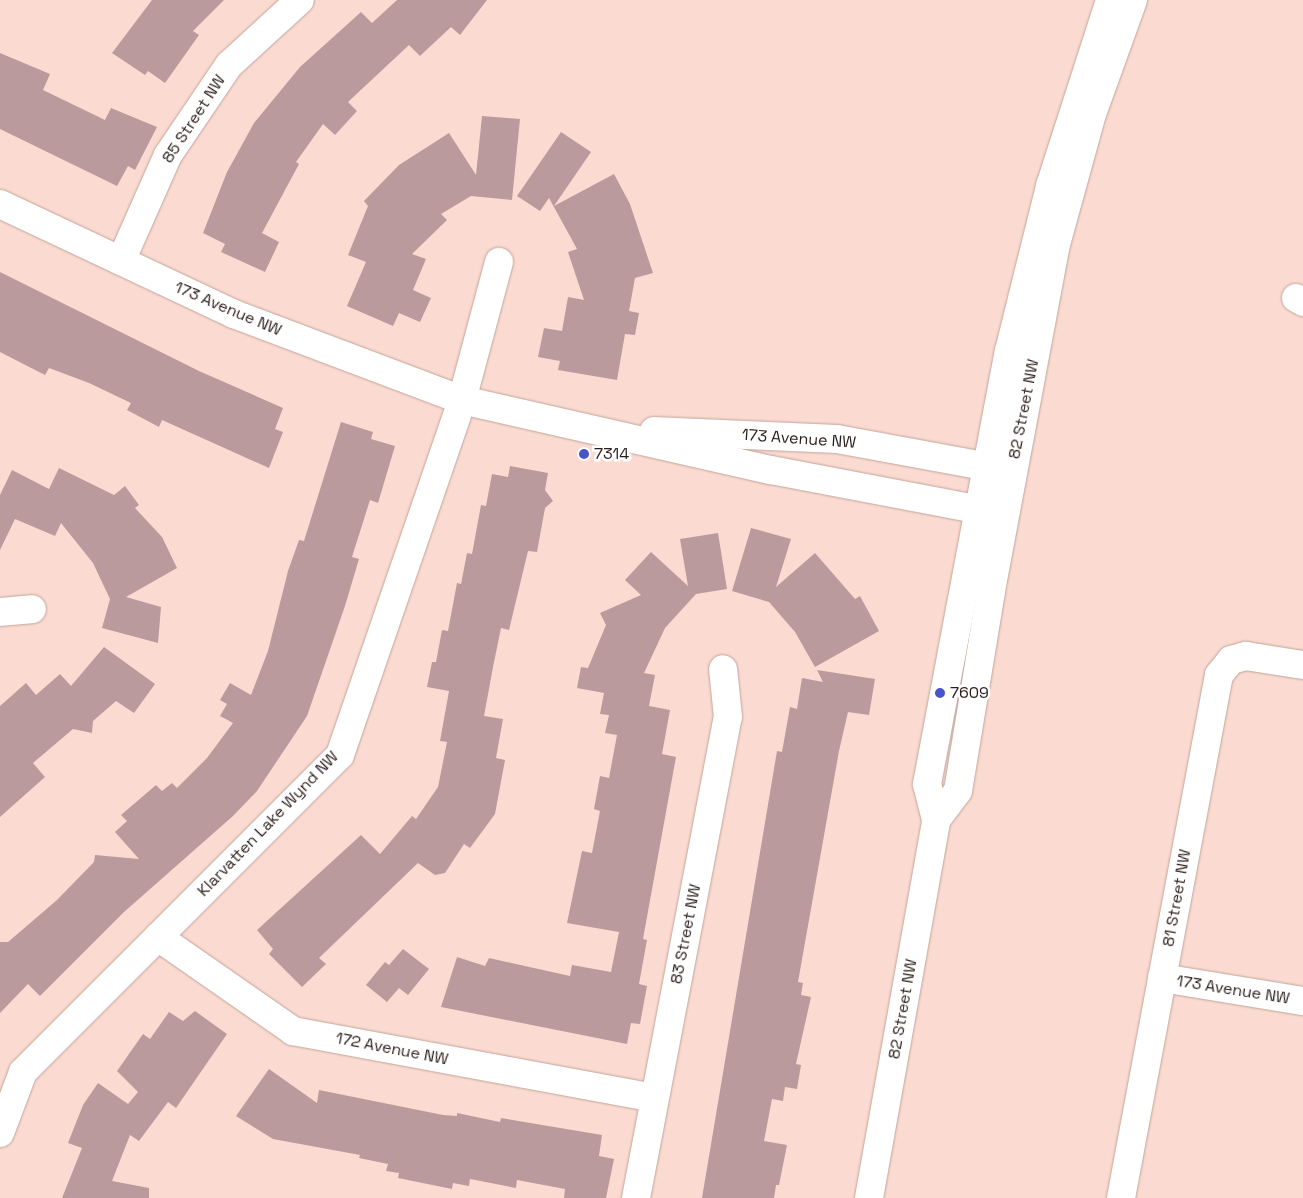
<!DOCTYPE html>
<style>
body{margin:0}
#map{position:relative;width:1303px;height:1198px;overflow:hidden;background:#fbdbd1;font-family:"Space Grotesk",sans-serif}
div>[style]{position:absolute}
.building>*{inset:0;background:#ba9a9c}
.roads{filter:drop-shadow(0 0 1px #c2a49a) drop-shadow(0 0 1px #c2a49a)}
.minor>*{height:28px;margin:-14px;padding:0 14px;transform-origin:14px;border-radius:14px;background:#fff}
.major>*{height:28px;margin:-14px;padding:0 14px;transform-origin:14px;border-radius:14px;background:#fff}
.dots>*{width:14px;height:14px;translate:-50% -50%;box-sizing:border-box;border:2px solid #fff;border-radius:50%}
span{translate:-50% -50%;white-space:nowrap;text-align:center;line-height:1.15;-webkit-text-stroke:5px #fff;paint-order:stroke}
.street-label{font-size:16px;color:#2a1e1b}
.poi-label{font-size:16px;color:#2a1e1b}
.left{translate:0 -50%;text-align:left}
</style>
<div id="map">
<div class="building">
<div style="clip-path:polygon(152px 0,224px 0,193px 31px,199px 35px,165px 83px,148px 71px,145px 75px,112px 53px)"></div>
<div style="clip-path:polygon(397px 0,487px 0,460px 35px,451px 27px,420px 56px,409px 45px,348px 102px,357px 111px,335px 135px,323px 124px,296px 162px,299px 164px,262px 233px,279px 242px,265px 272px,221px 252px,225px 244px,203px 233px,227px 172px,254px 123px,300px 67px,361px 12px,372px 23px)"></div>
<div style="clip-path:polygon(0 53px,50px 74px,43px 90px,105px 120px,111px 108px,157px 127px,135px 170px,128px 166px,117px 186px,0 129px)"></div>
<div style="clip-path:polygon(482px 116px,520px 119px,512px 200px,471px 196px,441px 214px,447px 220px,412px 254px,426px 259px,413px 290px,431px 298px,420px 322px,399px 313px,393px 326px,347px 306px,366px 262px,348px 255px,368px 206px,364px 201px,399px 165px,449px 133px,476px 175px)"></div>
<div style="clip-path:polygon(561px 132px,591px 152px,554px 206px,614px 174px,630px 204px,653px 273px,635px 278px,629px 311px,639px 313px,635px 335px,625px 334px,617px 380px,558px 370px,560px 361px,538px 357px,544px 328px,562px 331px,568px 297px,584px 300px,568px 252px,577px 249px,549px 198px,540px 211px,517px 196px)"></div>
<div style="clip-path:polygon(0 272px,199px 371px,283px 408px,275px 429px,283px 432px,269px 468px,162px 420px,159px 427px,127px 410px,131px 403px,89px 383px,49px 368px,45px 375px,0 352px)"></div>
<div style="clip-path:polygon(341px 422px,373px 432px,371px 439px,395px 446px,378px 503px,370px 500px,352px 557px,359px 559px,345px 606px,307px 716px,257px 791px,233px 816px,124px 912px,40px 996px,28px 984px,0 1013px,0 942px,8px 942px,57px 900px,94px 862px,95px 855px,139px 859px,115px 832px,127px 821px,121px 815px,156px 785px,162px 791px,172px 783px,177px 788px,207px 758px,233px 723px,220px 716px,227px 704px,220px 700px,230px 683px,251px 695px,268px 651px,288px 571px,299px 540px,304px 541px)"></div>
<div style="clip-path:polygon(510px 466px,548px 473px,545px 490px,553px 501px,545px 508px,537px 552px,528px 551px,509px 630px,501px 628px,493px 667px,484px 716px,503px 719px,496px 758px,505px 760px,495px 814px,470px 848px,464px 844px,445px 873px,435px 875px,418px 863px,319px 958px,326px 964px,302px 987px,269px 954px,273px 949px,257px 930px,361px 835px,380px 854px,412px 816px,416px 819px,438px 787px,447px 742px,440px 741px,449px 691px,427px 687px,432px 662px,436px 662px,442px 630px,448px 631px,457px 583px,461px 584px,467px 553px,472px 554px,481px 505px,486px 506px,492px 474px,508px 477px)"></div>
<div style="clip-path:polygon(59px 468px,114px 495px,125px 486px,139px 505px,135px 508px,162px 537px,177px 568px,126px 597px,161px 607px,158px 643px,102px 628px,110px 599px,93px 563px,61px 523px,55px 536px,15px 519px,0 550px,0 495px,12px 470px,49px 489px)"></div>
<div style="clip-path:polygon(751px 528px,791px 539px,776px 587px,815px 553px,855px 599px,860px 596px,879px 631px,815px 667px,795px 632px,769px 602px,732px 591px)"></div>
<div style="clip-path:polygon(718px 533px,727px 589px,696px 594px,665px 628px,644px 673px,655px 675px,649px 706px,670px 710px,662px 754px,676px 757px,643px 939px,647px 940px,639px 984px,647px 986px,640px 1024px,631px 1023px,627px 1044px,441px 1007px,457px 957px,485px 966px,489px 958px,570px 976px,572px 965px,611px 972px,619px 932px,567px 923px,582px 851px,592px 853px,600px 811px,594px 809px,600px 776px,609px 778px,617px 735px,605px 733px,609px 715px,600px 714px,604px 693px,577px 688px,581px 667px,588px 668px,606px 625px,600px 613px,641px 595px,625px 580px,651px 552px,688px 586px,680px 539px)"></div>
<div style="clip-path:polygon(104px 647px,155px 684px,134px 713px,116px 701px,93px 721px,92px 733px,73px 729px,33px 763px,45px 777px,0 817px,0 706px,26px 683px,36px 695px,60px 674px,71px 686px)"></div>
<div style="clip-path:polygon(817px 670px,875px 679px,869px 715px,848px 712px,839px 751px,798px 982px,803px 983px,801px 995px,811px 997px,796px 1064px,801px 1065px,797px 1089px,785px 1087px,783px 1101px,772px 1099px,764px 1141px,787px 1145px,779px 1185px,776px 1185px,774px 1198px,702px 1198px,777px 751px,782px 752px,790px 707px,797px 709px,802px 678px,823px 682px)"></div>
<div style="clip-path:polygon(403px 949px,429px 969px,408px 995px,399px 988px,387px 1002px,366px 985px,385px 962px,389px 965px)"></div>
<div style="clip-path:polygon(195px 1011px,227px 1034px,176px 1108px,168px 1102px,139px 1141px,130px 1135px,112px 1181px,149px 1188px,149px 1198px,62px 1198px,82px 1148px,68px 1143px,83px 1105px,98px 1083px,128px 1104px,138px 1092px,117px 1071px,143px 1034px,150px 1039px,169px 1012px,183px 1021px)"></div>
<div style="clip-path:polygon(269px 1069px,317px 1103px,319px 1090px,443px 1115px,457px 1116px,457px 1113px,500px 1122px,501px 1118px,602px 1135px,599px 1156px,614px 1159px,606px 1198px,564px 1198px,565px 1189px,517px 1180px,516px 1188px,470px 1179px,469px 1186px,453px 1183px,452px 1189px,398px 1178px,399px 1173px,386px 1171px,388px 1164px,359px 1158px,360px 1155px,273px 1139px,236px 1116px)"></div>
</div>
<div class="roads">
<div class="minor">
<div style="left:0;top:204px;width:259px;rotate:25.2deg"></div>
<div style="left:234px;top:314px;width:244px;rotate:20.7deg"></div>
<div style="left:462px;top:400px;width:317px;rotate:12.8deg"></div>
<div style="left:771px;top:470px;width:234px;rotate:10.8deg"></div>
<div style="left:121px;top:261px;width:116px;rotate:-66.1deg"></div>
<div style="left:168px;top:155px;width:109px;rotate:-55.9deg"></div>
<div style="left:229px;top:65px;width:96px;rotate:-42.5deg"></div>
<div style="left:1296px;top:298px;width:8px;rotate:30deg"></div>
<div style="left:654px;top:431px;width:183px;rotate:2.5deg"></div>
<div style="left:837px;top:439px;width:177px;rotate:10.4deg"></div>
<div style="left:0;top:612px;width:32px;rotate:-5deg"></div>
<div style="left:158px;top:937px;width:165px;rotate:34.8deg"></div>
<div style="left:293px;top:1031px;width:366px;rotate:10.5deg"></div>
<div style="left:1162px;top:978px;width:143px;rotate:9.3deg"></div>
<div style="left:0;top:1133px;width:65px;rotate:-69.3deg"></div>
<div style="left:23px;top:1072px;width:448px;rotate:-45deg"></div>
<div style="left:340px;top:755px;width:375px;rotate:-71deg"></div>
<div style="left:462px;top:400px;width:143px;rotate:-75deg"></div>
<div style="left:636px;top:1198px;width:490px;rotate:-79.2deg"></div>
<div style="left:728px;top:717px;width:48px;rotate:-95.9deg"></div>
<div style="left:1121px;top:1198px;width:532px;rotate:-79.39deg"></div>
<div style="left:1219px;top:675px;width:19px;rotate:-51deg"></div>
<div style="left:1231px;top:660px;width:16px;rotate:-15deg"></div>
<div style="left:1246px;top:656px;width:58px;rotate:9deg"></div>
</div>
<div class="major">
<div style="left:936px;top:820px;width:36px;rotate:-53deg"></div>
<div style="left:958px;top:791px;width:203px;rotate:-80.6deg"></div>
<div style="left:991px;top:591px;width:349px;rotate:-79.4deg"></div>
<div style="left:1055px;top:248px;width:139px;rotate:-74.6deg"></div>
<div style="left:1092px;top:114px;width:121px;rotate:-70.2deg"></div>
<div style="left:869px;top:1198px;width:384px;rotate:-79.9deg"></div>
<div style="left:936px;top:820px;width:37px;rotate:-104deg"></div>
<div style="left:927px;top:784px;width:441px;rotate:-79.3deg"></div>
<div style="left:1009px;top:351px;width:170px;rotate:-76deg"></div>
<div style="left:1050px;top:186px;width:195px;rotate:-72.1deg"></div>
</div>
</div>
<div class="dots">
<div style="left:584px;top:454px;background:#4954c9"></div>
<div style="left:940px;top:693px;background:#4954c9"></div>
</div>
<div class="street-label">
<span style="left:194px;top:119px;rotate:-57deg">85 Street NW</span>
<span style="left:228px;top:309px;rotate:23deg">173 Avenue NW</span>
<span style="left:1024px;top:409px;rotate:-79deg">82 Street NW</span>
<span style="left:799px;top:439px;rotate:4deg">173 Avenue NW</span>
<span style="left:268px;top:824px;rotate:-46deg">Klarvatten Lake Wynd NW</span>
<span style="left:1177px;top:898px;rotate:-80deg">81 Street NW</span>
<span style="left:686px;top:934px;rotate:-79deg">83 Street NW</span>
<span style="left:1233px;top:990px;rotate:9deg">173 Avenue NW</span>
<span style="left:903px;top:1009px;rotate:-80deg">82 Street NW</span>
<span style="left:392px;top:1049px;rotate:11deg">172 Avenue NW</span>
</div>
<div class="poi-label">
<span class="left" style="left:594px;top:454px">7314</span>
<span class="left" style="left:950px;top:693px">7609</span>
</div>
</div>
